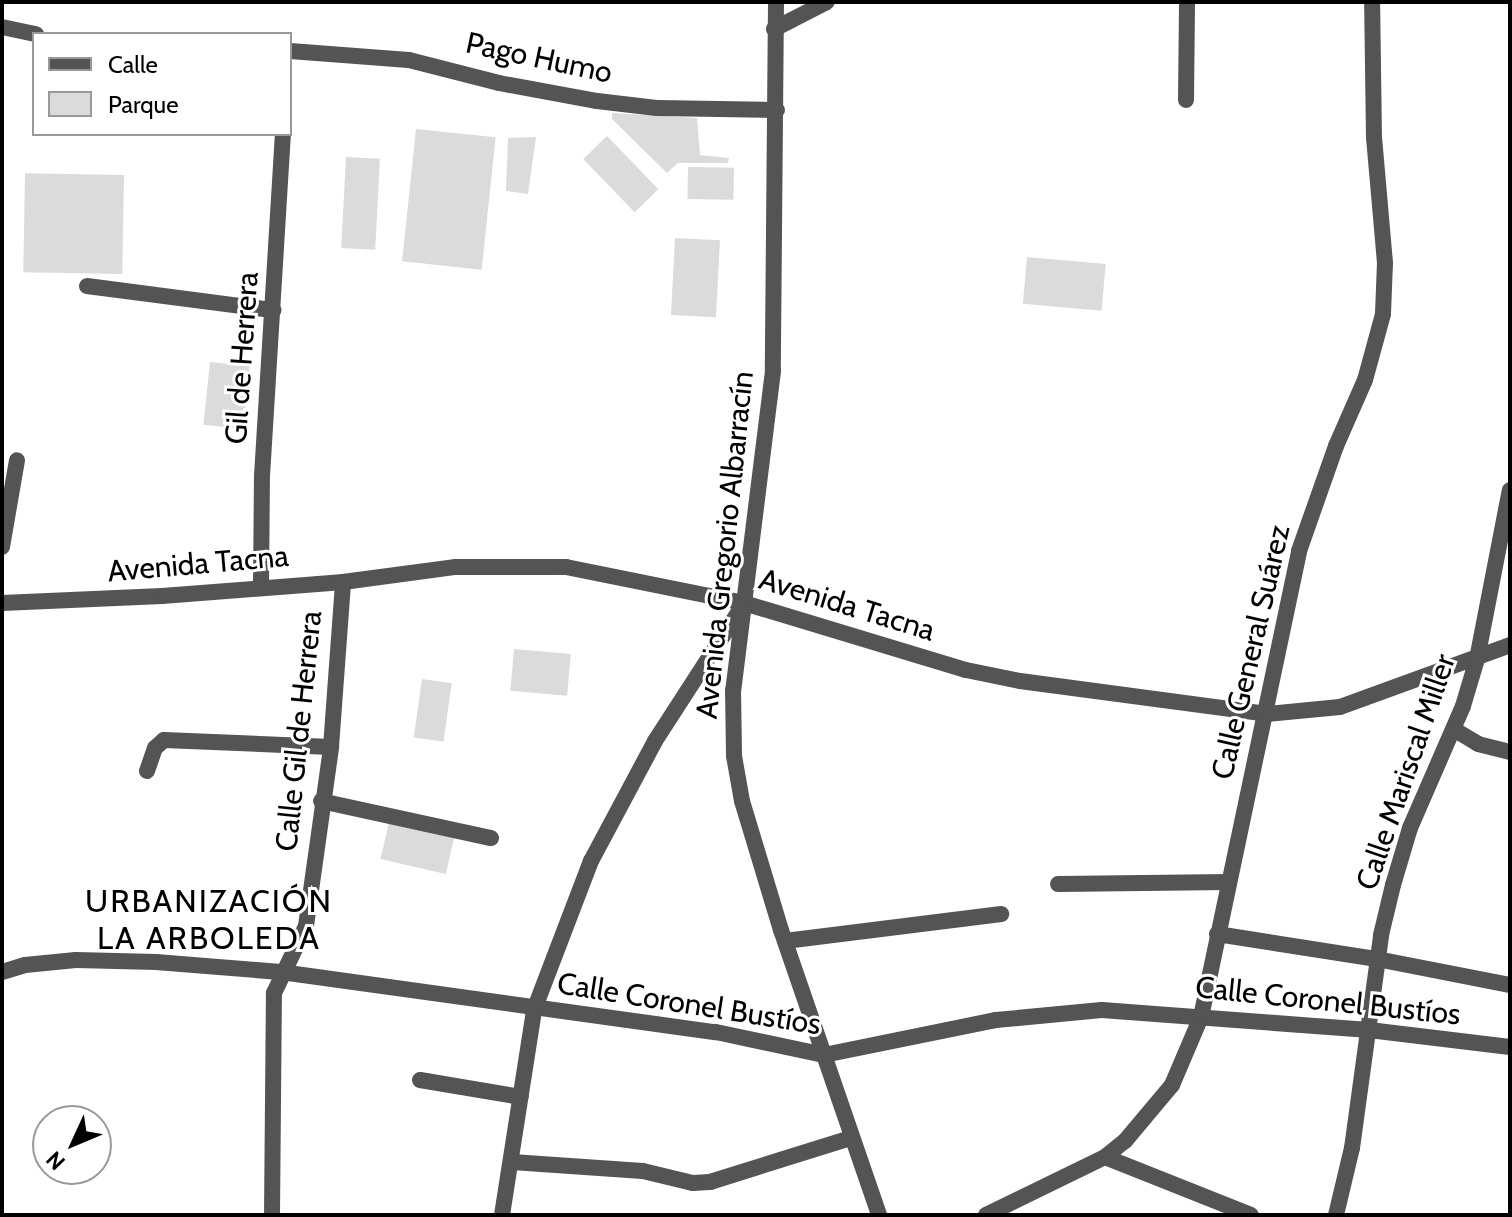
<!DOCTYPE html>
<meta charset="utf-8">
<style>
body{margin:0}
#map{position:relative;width:1512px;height:1217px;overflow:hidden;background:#fff;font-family:Cabin,sans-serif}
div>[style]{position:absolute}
.green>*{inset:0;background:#dbdbdb;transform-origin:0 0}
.minor>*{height:16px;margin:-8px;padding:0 8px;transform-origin:8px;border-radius:8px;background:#545454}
.tertiary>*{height:16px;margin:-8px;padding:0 8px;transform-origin:8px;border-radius:8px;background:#545454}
span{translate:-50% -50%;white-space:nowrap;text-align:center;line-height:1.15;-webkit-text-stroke:6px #fff;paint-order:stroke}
.street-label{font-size:30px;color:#000}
.neighbourhood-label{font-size:32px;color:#000;letter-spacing:2px}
.frame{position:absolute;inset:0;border:4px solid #000;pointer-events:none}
.legend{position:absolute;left:32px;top:32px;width:260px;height:104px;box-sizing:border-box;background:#fff;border:2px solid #999;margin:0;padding:10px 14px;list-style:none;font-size:24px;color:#000}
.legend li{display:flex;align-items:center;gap:16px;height:40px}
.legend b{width:40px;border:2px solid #999}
.north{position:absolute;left:32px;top:1105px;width:80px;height:80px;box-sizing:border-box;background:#fff;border:2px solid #999;border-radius:50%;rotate:226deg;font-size:22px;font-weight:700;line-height:32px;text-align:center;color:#000}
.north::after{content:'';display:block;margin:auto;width:28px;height:36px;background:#000;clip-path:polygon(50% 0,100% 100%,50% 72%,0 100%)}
</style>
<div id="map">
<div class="green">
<div style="clip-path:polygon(612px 113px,697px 118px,700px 155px,729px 158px,728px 163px,678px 163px,667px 173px,612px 119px)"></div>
<div style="left:416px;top:129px;width:80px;height:133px;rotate:6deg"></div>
<div style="left:607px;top:136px;width:74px;height:33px;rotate:46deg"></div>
<div style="clip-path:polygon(536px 137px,528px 194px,506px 191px,508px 138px)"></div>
<div style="left:346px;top:157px;width:34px;height:91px;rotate:3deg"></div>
<div style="left:688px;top:167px;width:46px;height:32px;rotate:1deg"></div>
<div style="left:124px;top:175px;width:99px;height:99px;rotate:91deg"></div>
<div style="left:675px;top:238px;width:45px;height:77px;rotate:3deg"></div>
<div style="left:1027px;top:257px;width:79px;height:47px;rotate:5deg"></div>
<div style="left:210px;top:362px;width:40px;height:63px;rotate:6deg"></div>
<div style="left:514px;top:649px;width:57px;height:42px;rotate:5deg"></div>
<div style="left:422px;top:679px;width:30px;height:59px;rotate:8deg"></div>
<div style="left:389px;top:822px;width:67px;height:38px;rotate:13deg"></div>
</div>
<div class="minor">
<div style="left:2px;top:27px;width:35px;rotate:12deg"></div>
<div style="left:290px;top:51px;width:119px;rotate:4.3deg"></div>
<div style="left:409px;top:60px;width:93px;rotate:14.3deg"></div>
<div style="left:499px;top:83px;width:100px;rotate:10.4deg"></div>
<div style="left:597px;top:101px;width:60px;rotate:6.7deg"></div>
<div style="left:657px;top:108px;width:120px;rotate:1deg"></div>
<div style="left:1186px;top:100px;width:98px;rotate:-89.4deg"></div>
<div style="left:87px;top:286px;width:188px;rotate:7.4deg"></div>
<div style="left:2px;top:547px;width:88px;rotate:-80.2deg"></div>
<div style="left:261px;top:586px;width:110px;rotate:-89.5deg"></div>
<div style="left:262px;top:476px;width:343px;rotate:-86.5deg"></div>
<div style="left:2px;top:603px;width:160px;rotate:-2.5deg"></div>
<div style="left:162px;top:596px;width:182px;rotate:-4.4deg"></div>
<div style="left:343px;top:582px;width:114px;rotate:-7.6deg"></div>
<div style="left:456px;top:567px;width:110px"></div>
<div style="left:566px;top:567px;width:182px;rotate:11.4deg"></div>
<div style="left:744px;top:603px;width:232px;rotate:16.8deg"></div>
<div style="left:966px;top:670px;width:55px;rotate:11.5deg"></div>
<div style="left:1020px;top:681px;width:249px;rotate:7.6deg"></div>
<div style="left:1267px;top:714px;width:73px;rotate:-5.5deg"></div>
<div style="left:1340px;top:707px;width:181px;rotate:-20deg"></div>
<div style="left:1455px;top:730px;width:27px;rotate:31deg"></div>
<div style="left:1478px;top:744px;width:33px;rotate:14deg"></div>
<div style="left:147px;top:771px;width:24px;rotate:-71deg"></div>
<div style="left:155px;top:748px;width:12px;rotate:-42deg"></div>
<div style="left:164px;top:740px;width:167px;rotate:2.4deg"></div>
<div style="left:321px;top:801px;width:174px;rotate:12.3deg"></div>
<div style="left:1058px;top:884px;width:171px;rotate:-0.7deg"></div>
<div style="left:1217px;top:934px;width:162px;rotate:8.9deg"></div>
<div style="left:1377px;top:959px;width:136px;rotate:11.1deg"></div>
<div style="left:785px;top:941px;width:218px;rotate:-7.1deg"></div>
<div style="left:2px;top:972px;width:24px;rotate:-17deg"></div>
<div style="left:25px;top:965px;width:51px;rotate:-5.6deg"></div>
<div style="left:76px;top:960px;width:80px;rotate:1.4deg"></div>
<div style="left:156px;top:962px;width:125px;rotate:4.6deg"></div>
<div style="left:281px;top:972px;width:439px;rotate:7.9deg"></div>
<div style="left:716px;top:1032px;width:110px;rotate:12deg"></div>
<div style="left:824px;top:1055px;width:176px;rotate:-11.5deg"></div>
<div style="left:996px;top:1020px;width:106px;rotate:-5.4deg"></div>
<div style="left:1102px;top:1010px;width:268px;rotate:4.3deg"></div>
<div style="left:1369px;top:1030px;width:142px;rotate:6.9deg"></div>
<div style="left:420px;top:1080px;width:102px;rotate:9.6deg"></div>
<div style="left:1105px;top:1157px;width:157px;rotate:21.7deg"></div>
<div style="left:512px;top:1162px;width:131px;rotate:3.9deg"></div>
<div style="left:643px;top:1171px;width:51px;rotate:13.5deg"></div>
<div style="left:693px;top:1183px;width:17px;rotate:-3deg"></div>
<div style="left:710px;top:1182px;width:147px;rotate:-17.4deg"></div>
<div style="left:272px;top:1215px;width:222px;rotate:-89.5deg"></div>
<div style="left:274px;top:993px;width:74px;rotate:-64.5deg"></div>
<div style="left:306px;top:926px;width:181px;rotate:-82deg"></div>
<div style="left:331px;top:747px;width:165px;rotate:-85.8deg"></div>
<div style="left:502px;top:1215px;width:207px;rotate:-81.1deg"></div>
<div style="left:534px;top:1010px;width:160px;rotate:-69.1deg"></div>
<div style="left:591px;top:861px;width:136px;rotate:-61.9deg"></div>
<div style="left:655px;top:741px;width:162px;rotate:-57.1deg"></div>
<div style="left:986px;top:1215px;width:132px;rotate:-26deg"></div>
<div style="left:1105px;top:1157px;width:26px;rotate:-39deg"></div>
<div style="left:1125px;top:1141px;width:73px;rotate:-50deg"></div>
<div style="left:1172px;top:1085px;width:74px;rotate:-66.9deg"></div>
<div style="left:1201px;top:1017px;width:476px;rotate:-78.1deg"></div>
<div style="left:1299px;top:551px;width:111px;rotate:-70.6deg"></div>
<div style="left:1336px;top:446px;width:72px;rotate:-66.3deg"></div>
<div style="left:1365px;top:380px;width:68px;rotate:-74.7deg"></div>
<div style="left:1383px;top:314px;width:51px;rotate:-87.8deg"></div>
<div style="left:1385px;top:263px;width:125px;rotate:-95deg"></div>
<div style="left:1374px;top:138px;width:136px;rotate:-90.8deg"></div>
<div style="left:1336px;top:1215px;width:69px;rotate:-76.6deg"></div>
<div style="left:1352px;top:1148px;width:215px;rotate:-82.2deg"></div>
<div style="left:1381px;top:935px;width:51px;rotate:-76.5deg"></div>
<div style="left:1393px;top:885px;width:59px;rotate:-73.4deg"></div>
<div style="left:1410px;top:828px;width:133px;rotate:-66.5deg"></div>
<div style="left:1463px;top:706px;width:49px;rotate:-73.4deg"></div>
<div style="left:1477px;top:659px;width:172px;rotate:-79deg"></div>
</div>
<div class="tertiary">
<div style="left:776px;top:2px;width:369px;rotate:90.5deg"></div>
<div style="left:773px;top:371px;width:321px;rotate:97.1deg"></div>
<div style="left:733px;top:690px;width:66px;rotate:89.1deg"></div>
<div style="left:734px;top:756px;width:46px;rotate:79.9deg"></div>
<div style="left:742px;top:801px;width:135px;rotate:73.2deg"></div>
<div style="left:781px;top:930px;width:301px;rotate:71deg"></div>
<div style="left:774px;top:29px;width:59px;rotate:-27deg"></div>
</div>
<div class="street-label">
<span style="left:539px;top:58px;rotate:12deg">Pago Humo</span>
<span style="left:242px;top:358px;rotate:-86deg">Gil de Herrera</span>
<span style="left:725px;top:545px;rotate:-84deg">Avenida Gregorio Albarracín</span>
<span style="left:198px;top:564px;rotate:-5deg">Avenida Tacna</span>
<span style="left:847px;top:605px;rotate:17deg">Avenida Tacna</span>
<span style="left:1251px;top:652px;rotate:-77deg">Calle General Suárez</span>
<span style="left:299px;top:731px;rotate:-84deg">Calle Gil de Herrera</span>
<span style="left:1406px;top:772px;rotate:-71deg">Calle Mariscal Miller</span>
<span style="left:1328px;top:1001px;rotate:6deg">Calle Coronel Bustíos</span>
<span style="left:689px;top:1004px;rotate:9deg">Calle Coronel Bustíos</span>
</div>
<div class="neighbourhood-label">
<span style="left:209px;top:920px">URBANIZACIÓN<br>LA ARBOLEDA</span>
</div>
<div class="frame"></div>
<ul class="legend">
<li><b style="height:10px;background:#545454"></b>Calle</li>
<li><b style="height:22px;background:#dbdbdb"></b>Parque</li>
</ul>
<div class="north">N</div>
</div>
